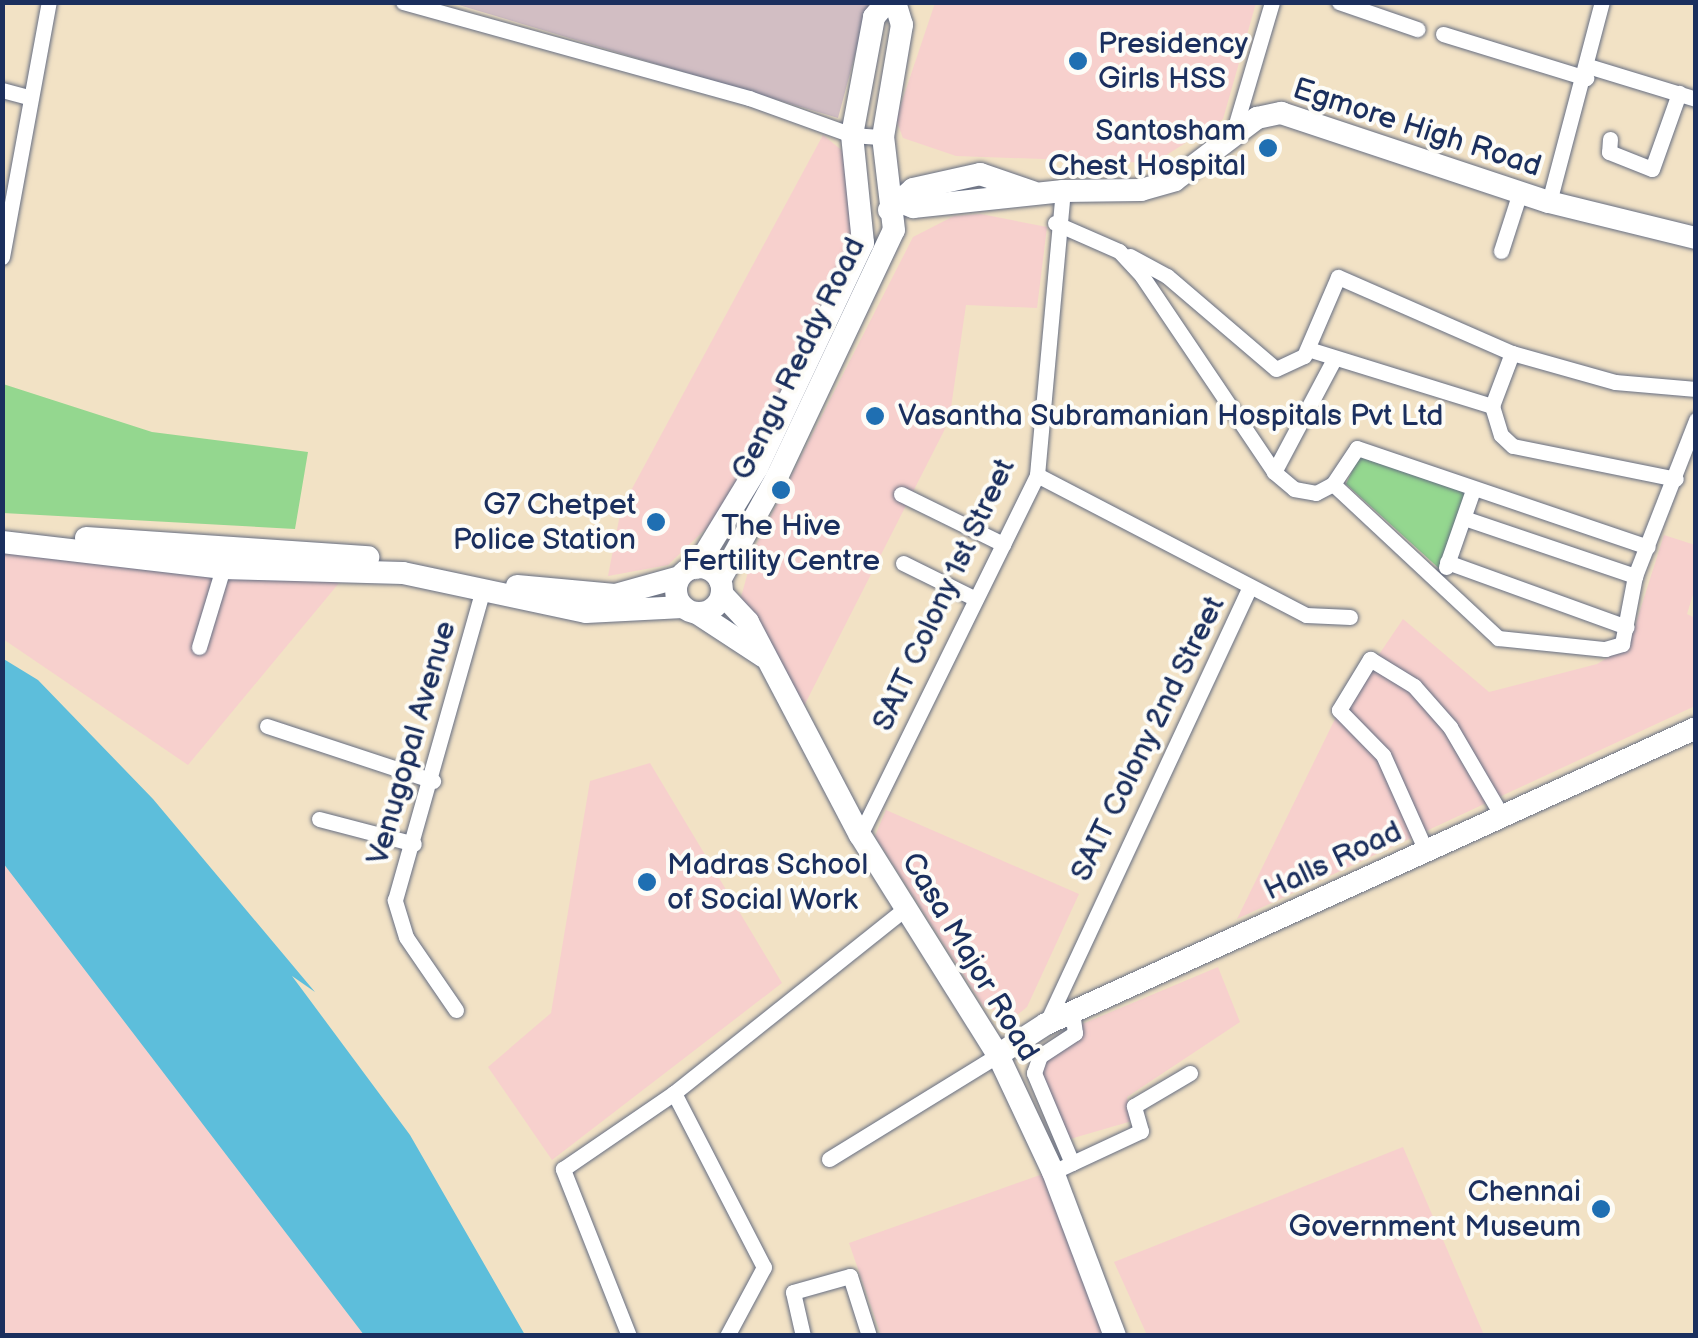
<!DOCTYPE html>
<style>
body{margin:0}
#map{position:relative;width:1698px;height:1338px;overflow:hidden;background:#f2e2c5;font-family:"Balsamiq Sans",sans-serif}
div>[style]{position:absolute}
.built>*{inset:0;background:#f7d0cd}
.industrial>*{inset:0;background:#d2bec3}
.green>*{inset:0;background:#94d78f}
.water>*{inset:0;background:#5dbedb}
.roads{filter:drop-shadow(0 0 2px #666e82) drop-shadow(0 0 2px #666e82)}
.street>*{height:15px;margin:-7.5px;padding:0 7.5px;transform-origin:7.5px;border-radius:7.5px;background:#fff}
.secondary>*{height:22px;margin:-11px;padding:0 11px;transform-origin:11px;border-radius:11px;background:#fff}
.secondary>.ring{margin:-11px;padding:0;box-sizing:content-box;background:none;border:22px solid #fff;border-radius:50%}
.dots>*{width:28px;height:28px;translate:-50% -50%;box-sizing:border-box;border:5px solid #fdfcf7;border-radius:50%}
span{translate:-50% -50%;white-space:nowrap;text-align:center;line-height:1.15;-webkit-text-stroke:8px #fdfcf7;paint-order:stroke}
.poi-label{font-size:30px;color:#1b2f5e}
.left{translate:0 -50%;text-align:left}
.right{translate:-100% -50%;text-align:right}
.street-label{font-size:30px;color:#1b2f5e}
.frame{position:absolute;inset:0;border:5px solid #1b2f5e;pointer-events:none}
</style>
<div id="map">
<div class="built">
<div style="clip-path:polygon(935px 3px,1256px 3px,1223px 119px,1154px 163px,956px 156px,903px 138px,896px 119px)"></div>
<div style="clip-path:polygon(823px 135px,845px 153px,859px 246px,716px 519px,668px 565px,608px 576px,621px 509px)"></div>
<div style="clip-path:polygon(981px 214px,1047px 227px,1037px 308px,966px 305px,949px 421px,803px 708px,741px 597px,755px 547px,913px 237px,954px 216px)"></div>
<div style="clip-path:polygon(1664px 535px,1695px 545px,1695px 588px,1687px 614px,1695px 618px,1695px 706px,1237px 919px,1334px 721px,1403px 619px,1489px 692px,1597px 664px,1629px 645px)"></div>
<div style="clip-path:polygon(2px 551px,274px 568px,339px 583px,188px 765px,3px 639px)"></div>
<div style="clip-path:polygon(650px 763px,782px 983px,552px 1160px,488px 1067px,551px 1013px,590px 781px)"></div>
<div style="clip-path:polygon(886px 810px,1079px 894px,1027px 1007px,1016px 1016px,984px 1007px,875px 836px)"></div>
<div style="clip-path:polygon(2px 863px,24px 885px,364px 1335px,3px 1335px)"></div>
<div style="clip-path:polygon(1218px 967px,1240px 1022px,1127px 1097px,1132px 1121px,1070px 1139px,1038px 1068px,1047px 1045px,1061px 1033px)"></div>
<div style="clip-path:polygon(1403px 1147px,1484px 1335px,1147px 1335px,1114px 1262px)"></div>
<div style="clip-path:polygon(1054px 1170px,1112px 1335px,881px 1335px,849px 1243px)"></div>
</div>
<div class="industrial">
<div style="clip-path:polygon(452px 3px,869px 3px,838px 118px)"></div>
</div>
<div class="green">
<div style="clip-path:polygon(3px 384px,152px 432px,308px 452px,295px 529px,3px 513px)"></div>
<div style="clip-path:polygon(1362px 450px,1471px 491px,1443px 572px,1346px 484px)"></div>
</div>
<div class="water">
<div style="clip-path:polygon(2px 658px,38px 680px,153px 799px,315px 992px,292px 976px,410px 1135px,525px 1335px,364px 1335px,3px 863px)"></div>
</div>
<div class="roads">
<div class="street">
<div style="left:403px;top:2px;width:359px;rotate:15.5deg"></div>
<div style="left:749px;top:98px;width:109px;rotate:19.8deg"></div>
<div style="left:852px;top:135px;width:31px;rotate:4deg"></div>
<div style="left:1339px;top:2px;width:83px;rotate:19.1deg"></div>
<div style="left:1443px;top:34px;width:150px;rotate:17.1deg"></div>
<div style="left:1588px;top:66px;width:113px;rotate:17deg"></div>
<div style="left:2px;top:90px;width:28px;rotate:15deg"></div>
<div style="left:1233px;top:134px;width:138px;rotate:-73.5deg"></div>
<div style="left:1610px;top:139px;width:13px;rotate:94deg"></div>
<div style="left:1609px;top:152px;width:46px;rotate:21.6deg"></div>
<div style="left:1652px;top:169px;width:81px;rotate:-70.4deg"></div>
<div style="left:1549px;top:202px;width:207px;rotate:-75.2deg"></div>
<div style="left:1055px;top:223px;width:70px;rotate:23.6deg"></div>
<div style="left:1119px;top:251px;width:34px;rotate:47deg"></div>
<div style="left:1142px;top:276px;width:236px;rotate:56deg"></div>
<div style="left:1274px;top:472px;width:26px;rotate:40deg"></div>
<div style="left:1294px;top:489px;width:22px;rotate:10deg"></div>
<div style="left:1316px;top:493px;width:19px;rotate:-28deg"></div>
<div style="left:1333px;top:484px;width:226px;rotate:43deg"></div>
<div style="left:1498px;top:638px;width:108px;rotate:5.9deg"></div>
<div style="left:1605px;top:649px;width:18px;rotate:-16deg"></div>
<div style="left:1622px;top:644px;width:69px;rotate:-79.2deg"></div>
<div style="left:1635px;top:576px;width:168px;rotate:-68.6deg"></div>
<div style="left:1501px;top:251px;width:62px;rotate:-72.1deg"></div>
<div style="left:1130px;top:256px;width:42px;rotate:28.4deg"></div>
<div style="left:1167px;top:276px;width:143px;rotate:40.5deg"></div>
<div style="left:1276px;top:369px;width:31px;rotate:-25deg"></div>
<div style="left:1304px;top:356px;width:86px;rotate:-66.7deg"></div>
<div style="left:1338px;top:277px;width:190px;rotate:23.6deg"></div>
<div style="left:1512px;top:353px;width:107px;rotate:15.7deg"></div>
<div style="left:1615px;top:382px;width:81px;rotate:4.9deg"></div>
<div style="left:2px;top:257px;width:259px;rotate:-79.6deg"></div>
<div style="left:1308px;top:349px;width:193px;rotate:17.2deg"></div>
<div style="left:1512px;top:353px;width:57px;rotate:110.7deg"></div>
<div style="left:1492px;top:406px;width:30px;rotate:73deg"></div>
<div style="left:1501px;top:435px;width:16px;rotate:43deg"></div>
<div style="left:1513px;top:446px;width:166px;rotate:11.4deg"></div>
<div style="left:1274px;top:472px;width:128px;rotate:-62deg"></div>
<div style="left:1037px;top:475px;width:303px;rotate:27.5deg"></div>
<div style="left:1306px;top:615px;width:44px;rotate:2.6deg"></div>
<div style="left:1333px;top:484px;width:43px;rotate:-56.3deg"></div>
<div style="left:1357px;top:448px;width:307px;rotate:18.8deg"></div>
<div style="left:901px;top:494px;width:114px;rotate:26.1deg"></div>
<div style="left:1464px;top:518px;width:181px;rotate:18.7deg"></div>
<div style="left:1447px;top:562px;width:191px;rotate:19.9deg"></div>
<div style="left:903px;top:563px;width:81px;rotate:26.3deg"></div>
<div style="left:1446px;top:567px;width:82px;rotate:-70.7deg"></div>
<div style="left:199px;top:647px;width:83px;rotate:-73.1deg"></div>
<div style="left:267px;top:726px;width:175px;rotate:18.3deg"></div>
<div style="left:319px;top:819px;width:98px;rotate:14.7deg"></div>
<div style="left:860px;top:835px;width:401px;rotate:-63.8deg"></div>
<div style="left:1037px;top:475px;width:285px;rotate:-84.8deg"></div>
<div style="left:1426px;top:851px;width:105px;rotate:-114.1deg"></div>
<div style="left:1383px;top:755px;width:63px;rotate:-134.4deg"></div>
<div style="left:1339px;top:710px;width:60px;rotate:-58.7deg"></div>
<div style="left:1370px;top:659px;width:52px;rotate:31.5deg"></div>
<div style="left:1414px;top:686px;width:55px;rotate:48.7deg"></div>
<div style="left:1450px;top:727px;width:103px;rotate:59.7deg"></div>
<div style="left:456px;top:1010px;width:88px;rotate:-124.4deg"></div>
<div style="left:406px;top:937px;width:39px;rotate:-107deg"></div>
<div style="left:395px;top:900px;width:319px;rotate:-74.2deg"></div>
<div style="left:1046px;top:1024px;width:481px;rotate:-65deg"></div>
<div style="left:674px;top:1093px;width:196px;rotate:62.7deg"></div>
<div style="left:764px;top:1267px;width:78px;rotate:118.2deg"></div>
<div style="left:829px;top:1159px;width:198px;rotate:-31.6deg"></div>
<div style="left:1072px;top:1163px;width:98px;rotate:-112.9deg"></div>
<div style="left:1034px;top:1073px;width:18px;rotate:-71deg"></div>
<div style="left:1040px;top:1056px;width:42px;rotate:-33.3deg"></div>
<div style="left:1075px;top:1033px;width:21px;rotate:-98deg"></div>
<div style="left:1053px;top:1172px;width:97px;rotate:-25deg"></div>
<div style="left:1141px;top:1131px;width:26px;rotate:-106deg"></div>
<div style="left:1134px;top:1106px;width:65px;rotate:-30.5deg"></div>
<div style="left:629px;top:1336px;width:180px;rotate:-111.6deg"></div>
<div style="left:563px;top:1169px;width:135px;rotate:-34.4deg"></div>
<div style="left:674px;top:1093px;width:297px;rotate:-38.6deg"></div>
<div style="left:803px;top:1336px;width:45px;rotate:-102.8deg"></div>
<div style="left:793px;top:1292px;width:59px;rotate:-15.7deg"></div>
<div style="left:850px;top:1276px;width:63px;rotate:72.4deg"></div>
</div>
<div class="secondary">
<div style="left:903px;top:203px;width:11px;rotate:22deg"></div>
<div style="left:913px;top:207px;width:151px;rotate:-6.1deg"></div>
<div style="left:1063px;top:191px;width:78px;rotate:-0.7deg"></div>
<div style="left:1141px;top:190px;width:35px;rotate:-16deg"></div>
<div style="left:1175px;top:180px;width:103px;rotate:-37.1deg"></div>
<div style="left:1257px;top:118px;width:25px;rotate:-12deg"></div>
<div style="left:1281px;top:113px;width:282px;rotate:18.4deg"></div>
<div style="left:1549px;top:202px;width:151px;rotate:13.8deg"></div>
<div style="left:889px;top:210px;width:32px;rotate:-41deg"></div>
<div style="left:913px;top:189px;width:69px;rotate:-12.6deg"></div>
<div style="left:980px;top:174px;width:56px;rotate:18.8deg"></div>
<div style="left:86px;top:538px;width:283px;rotate:3.9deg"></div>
<div style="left:2px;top:542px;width:223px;rotate:6.7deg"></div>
<div style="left:223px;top:568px;width:180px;rotate:1.6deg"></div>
<div style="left:403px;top:573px;width:187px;rotate:12deg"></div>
<div style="left:586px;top:612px;width:97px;rotate:-3deg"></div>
<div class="ring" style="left:676px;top:567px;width:24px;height:24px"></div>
<div style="left:696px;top:568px;width:117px;rotate:-58.6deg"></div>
<div style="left:757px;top:468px;width:249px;rotate:-64.8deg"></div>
<div style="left:863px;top:243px;width:109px;rotate:-95.8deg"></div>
<div style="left:852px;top:135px;width:120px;rotate:-79.4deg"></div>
<div style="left:874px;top:17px;width:20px;rotate:-49deg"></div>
<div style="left:720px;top:580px;width:118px;rotate:-61deg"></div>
<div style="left:777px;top:477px;width:273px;rotate:-64.7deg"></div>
<div style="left:894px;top:230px;width:94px;rotate:-96.7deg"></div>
<div style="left:883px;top:137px;width:114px;rotate:-80.4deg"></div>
<div style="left:902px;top:25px;width:24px;rotate:-107deg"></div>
<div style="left:517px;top:586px;width:98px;rotate:5.2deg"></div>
<div style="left:615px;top:595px;width:67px;rotate:-15.5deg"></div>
<div style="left:722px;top:594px;width:38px;rotate:47deg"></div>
<div style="left:748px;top:622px;width:241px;rotate:62.3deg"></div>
<div style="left:860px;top:835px;width:260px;rotate:57.9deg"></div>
<div style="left:998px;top:1055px;width:129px;rotate:64.8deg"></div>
<div style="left:1053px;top:1172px;width:175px;rotate:69.3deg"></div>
<div style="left:697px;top:613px;width:80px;rotate:33.3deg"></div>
<div style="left:998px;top:1055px;width:57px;rotate:-32.9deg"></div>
<div style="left:1046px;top:1024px;width:714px;rotate:-24.48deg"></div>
</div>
</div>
<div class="dots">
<div style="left:1078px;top:61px;background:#1f6fb2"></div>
<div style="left:1268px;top:148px;background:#1f6fb2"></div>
<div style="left:875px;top:416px;background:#1f6fb2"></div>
<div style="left:781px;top:490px;background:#1f6fb2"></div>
<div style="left:656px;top:522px;background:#1f6fb2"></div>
<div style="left:647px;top:882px;background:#1f6fb2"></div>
<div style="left:1601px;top:1209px;background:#1f6fb2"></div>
</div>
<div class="poi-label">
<span class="left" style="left:1098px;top:61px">Presidency<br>Girls HSS</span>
<span class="right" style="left:1246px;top:148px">Santosham<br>Chest Hospital</span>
<span class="left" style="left:898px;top:416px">Vasantha Subramanian Hospitals Pvt Ltd</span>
<span class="right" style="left:636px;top:522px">G7 Chetpet<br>Police Station</span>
<span style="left:781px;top:543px">The Hive<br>Fertility Centre</span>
<span class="left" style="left:667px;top:882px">Madras School<br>of Social Work</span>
<span class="right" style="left:1581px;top:1209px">Chennai<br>Government Museum</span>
</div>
<div class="street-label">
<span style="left:1417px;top:128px;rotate:18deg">Egmore High Road</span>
<span style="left:799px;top:359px;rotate:-64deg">Gengu Reddy Road</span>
<span style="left:944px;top:595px;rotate:-65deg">SAIT Colony 1st Street</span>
<span style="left:1148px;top:739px;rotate:-64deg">SAIT Colony 2nd Street</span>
<span style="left:412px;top:743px;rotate:-74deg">Venugopal Avenue</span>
<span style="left:1333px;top:861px;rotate:-25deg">Halls Road</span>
<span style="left:970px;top:957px;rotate:59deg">Casa Major Road</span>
</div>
<div class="frame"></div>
</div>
